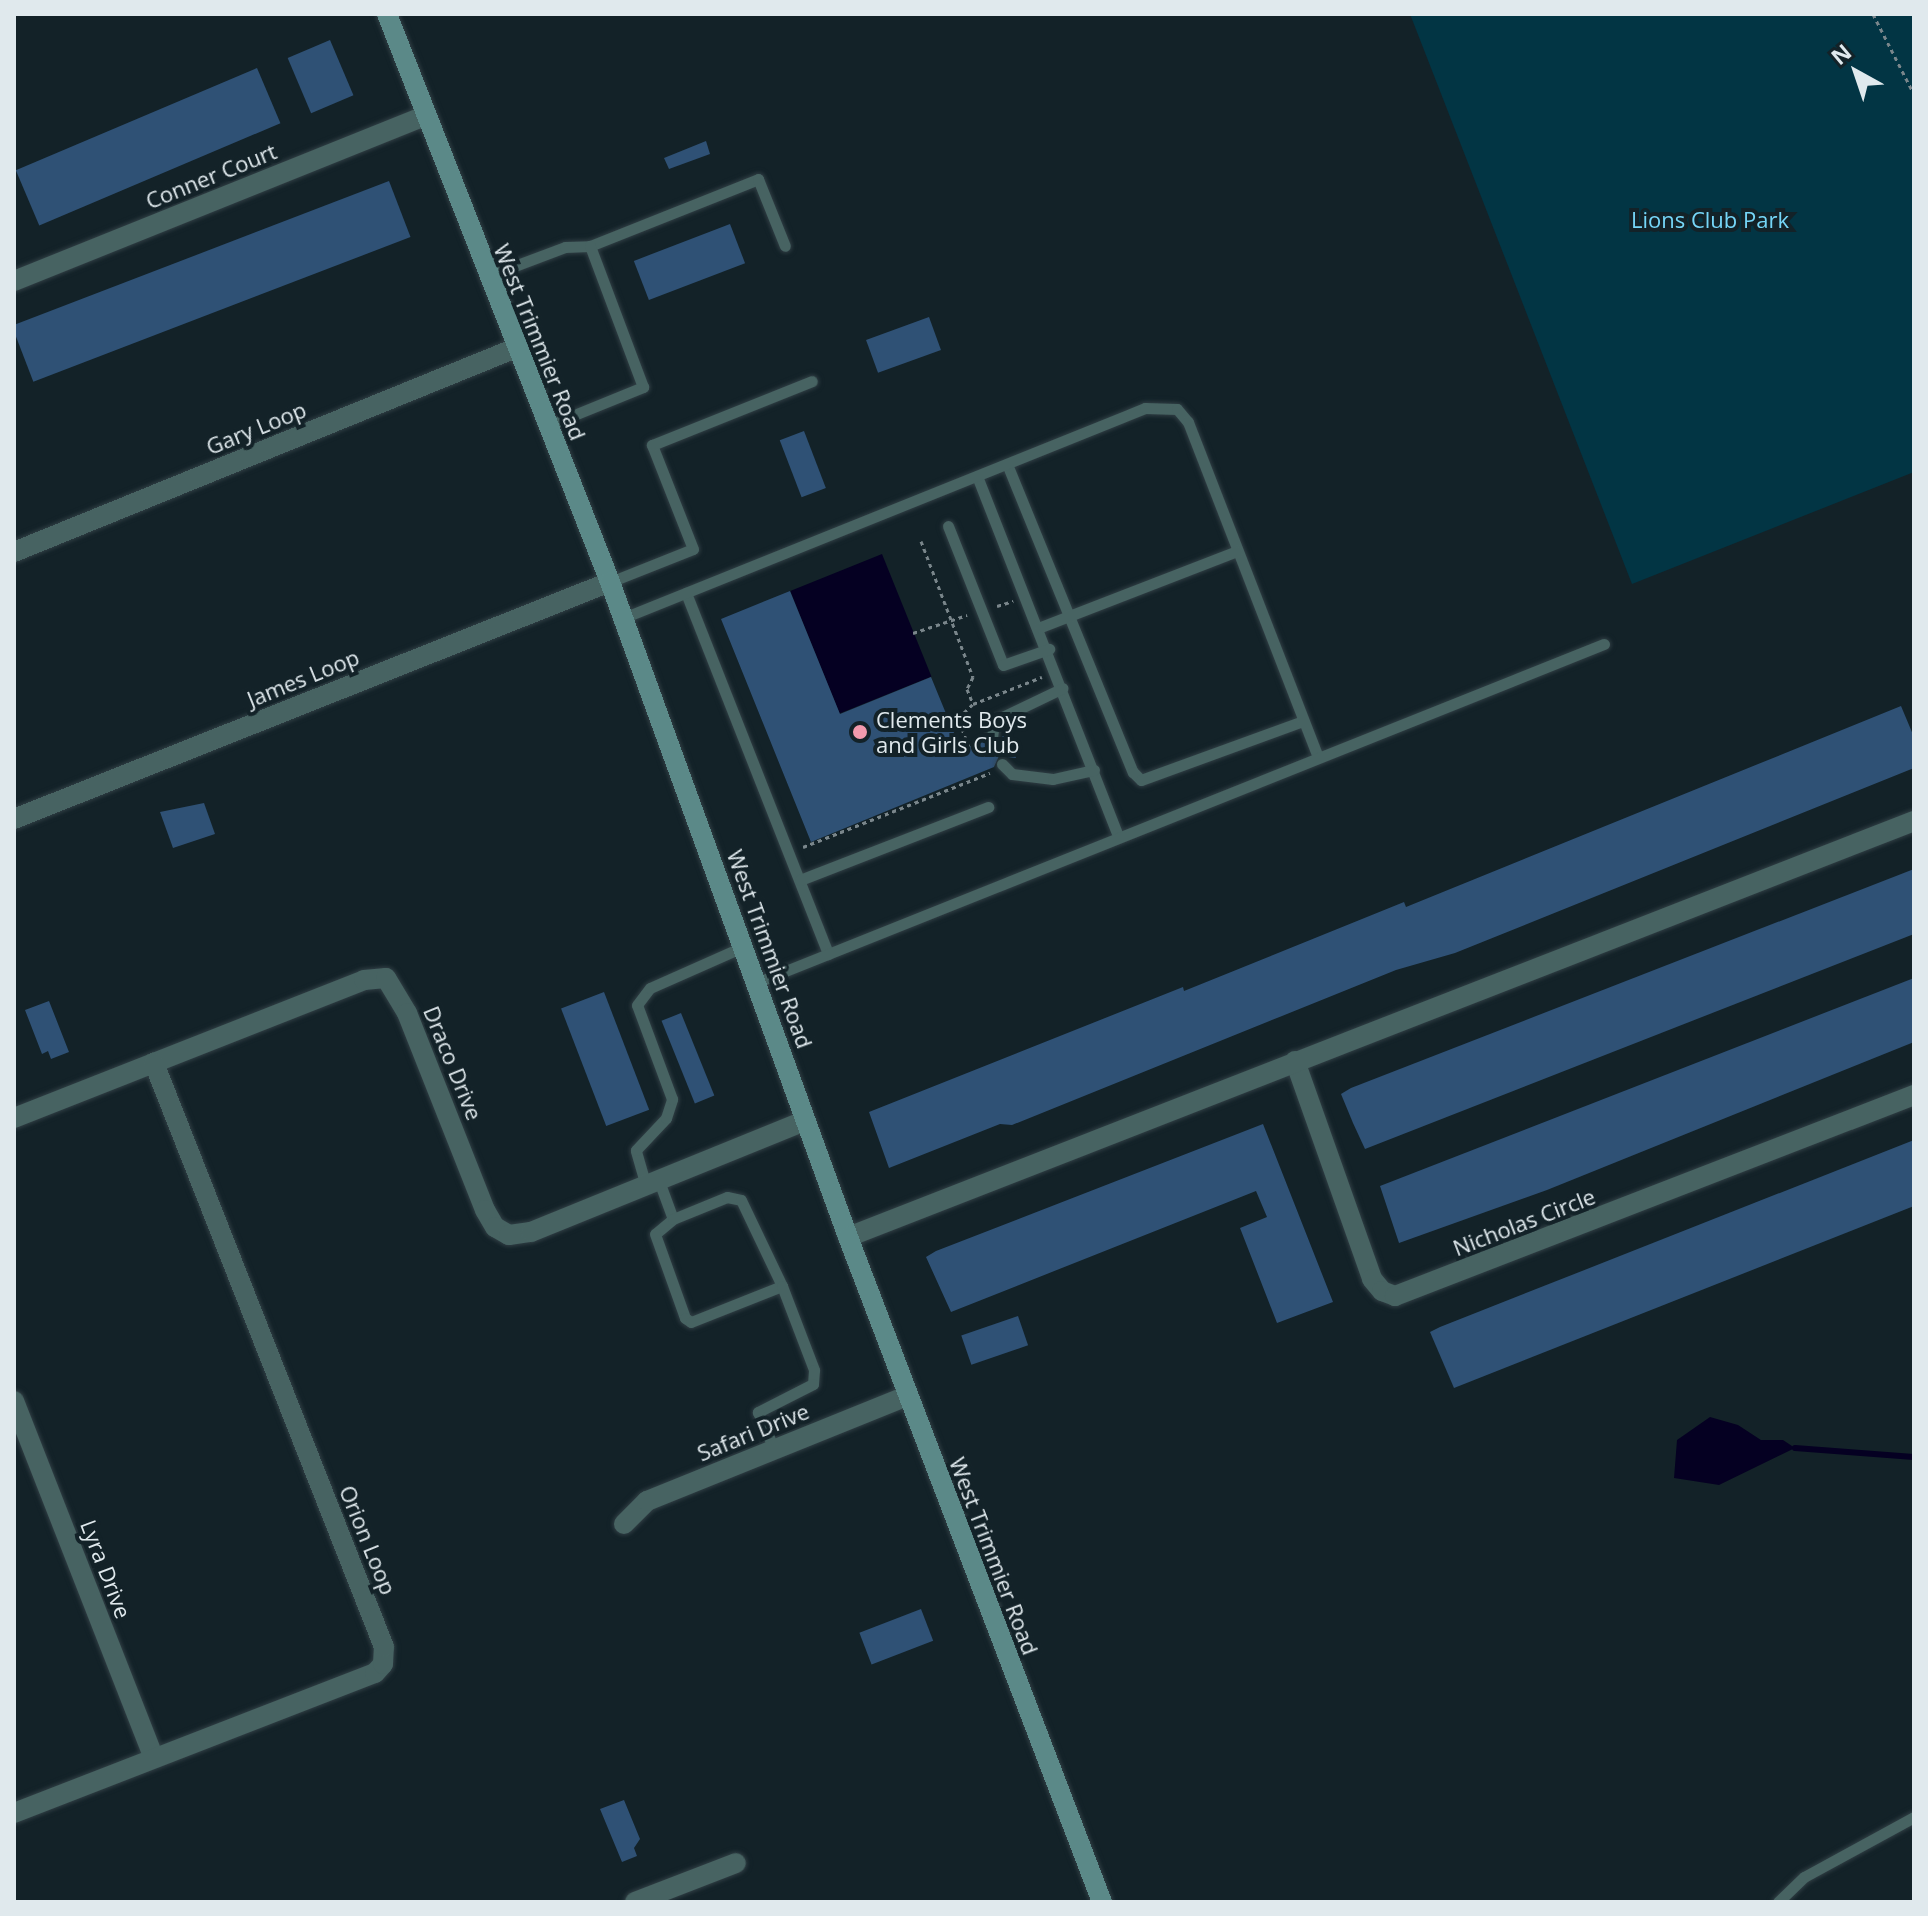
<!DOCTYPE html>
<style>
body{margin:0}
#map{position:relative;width:1928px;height:1916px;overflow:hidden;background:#132228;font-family:"Open Sans",sans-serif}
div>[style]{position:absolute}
.green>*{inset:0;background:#023544}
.water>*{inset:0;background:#050022;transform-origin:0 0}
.stream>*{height:6px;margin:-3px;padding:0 3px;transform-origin:3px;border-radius:3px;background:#050022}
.building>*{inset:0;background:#2f5175;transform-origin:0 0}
.path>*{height:3px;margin-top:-1.5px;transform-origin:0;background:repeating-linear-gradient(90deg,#7a868b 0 4px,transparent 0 8px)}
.roads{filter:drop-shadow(0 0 2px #303e44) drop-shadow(0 0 2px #303e44)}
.lane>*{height:11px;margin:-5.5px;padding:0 5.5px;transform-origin:5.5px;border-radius:5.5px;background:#476362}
.street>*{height:20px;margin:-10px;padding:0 10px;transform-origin:10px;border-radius:10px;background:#476362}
.secondary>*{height:20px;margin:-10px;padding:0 10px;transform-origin:10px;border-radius:10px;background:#5b8988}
.dots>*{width:22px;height:22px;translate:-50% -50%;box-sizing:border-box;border:4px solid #132228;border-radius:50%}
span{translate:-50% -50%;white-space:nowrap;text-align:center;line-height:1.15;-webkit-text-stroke:8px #132228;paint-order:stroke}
.street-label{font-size:22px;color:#e0e9ed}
.park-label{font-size:22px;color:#75d6f8}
.poi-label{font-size:22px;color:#e0e9ed}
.left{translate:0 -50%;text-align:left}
.frame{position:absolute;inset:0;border:16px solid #e0e9ed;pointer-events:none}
.north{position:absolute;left:1816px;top:32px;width:80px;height:80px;-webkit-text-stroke:6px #132228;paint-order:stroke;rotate:320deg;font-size:22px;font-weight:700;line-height:32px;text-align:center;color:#e0e9ed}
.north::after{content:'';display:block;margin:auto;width:28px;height:36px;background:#e0e9ed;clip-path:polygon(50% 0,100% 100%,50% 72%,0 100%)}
</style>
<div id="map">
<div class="green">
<div style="clip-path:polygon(1410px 14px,1914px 14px,1914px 472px,1632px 584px)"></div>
</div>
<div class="water">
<div style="left:882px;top:554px;width:132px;height:99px;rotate:68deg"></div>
<div style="clip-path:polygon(1710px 1417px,1738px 1425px,1761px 1440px,1783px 1440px,1795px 1448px,1719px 1485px,1674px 1478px,1677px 1440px)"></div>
</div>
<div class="stream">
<div style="left:1795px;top:1448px;width:119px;rotate:4.3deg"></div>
</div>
<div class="building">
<div style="left:330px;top:40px;width:60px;height:46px;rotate:67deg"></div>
<div style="left:257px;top:68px;width:60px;height:262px;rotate:67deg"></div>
<div style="clip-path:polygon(706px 141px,710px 154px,669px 169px,664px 158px)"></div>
<div style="left:389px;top:181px;width:60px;height:404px;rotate:69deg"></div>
<div style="left:730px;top:224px;width:42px;height:103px;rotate:69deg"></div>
<div style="left:929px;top:317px;width:35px;height:67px;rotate:70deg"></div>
<div style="left:804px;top:431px;width:61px;height:26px;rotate:69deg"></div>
<div style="clip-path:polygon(790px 591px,840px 714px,931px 677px,961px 750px,984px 741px,995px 746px,1006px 732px,1016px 758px,999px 756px,994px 767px,811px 842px,721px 619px)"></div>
<div style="clip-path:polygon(1901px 706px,1914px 737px,1914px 768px,1455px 953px,1396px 970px,1012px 1125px,1000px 1124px,889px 1168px,869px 1112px,1183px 987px,1184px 991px,1404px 902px,1406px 907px)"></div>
<div style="clip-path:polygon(204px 803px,215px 834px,173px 848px,160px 812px)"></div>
<div style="clip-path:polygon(1914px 869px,1914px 934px,1365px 1149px,1353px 1123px,1341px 1094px,1351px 1088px)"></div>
<div style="clip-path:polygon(1914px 978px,1914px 1042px,1547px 1190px,1399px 1243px,1380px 1186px)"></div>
<div style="left:604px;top:992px;width:126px;height:46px;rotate:69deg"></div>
<div style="clip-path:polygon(49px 1001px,69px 1052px,51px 1059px,48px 1051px,42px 1054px,25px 1010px)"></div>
<div style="left:681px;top:1013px;width:89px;height:21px;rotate:68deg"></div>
<div style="clip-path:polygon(1263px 1124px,1333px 1302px,1277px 1323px,1240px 1228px,1267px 1217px,1256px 1191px,951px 1312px,926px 1257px,936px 1251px)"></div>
<div style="clip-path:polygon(1914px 1140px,1914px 1206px,1454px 1388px,1430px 1332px,1440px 1327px)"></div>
<div style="left:1018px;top:1316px;width:31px;height:60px;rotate:71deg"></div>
<div style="left:921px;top:1609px;width:34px;height:66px;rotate:69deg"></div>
<div style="clip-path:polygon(624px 1800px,640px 1839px,634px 1848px,637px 1856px,622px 1862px,600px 1809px)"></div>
</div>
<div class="path">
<div style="left:1873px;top:14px;width:90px;rotate:62.9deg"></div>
<div style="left:921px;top:541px;width:146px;rotate:69.1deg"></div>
<div style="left:973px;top:677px;width:13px;rotate:117deg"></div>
<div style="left:967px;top:689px;width:16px;rotate:68deg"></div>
<div style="left:997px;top:606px;width:17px;rotate:-17deg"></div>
<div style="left:913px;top:633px;width:57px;rotate:-18.4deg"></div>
<div style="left:969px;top:747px;width:31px;rotate:-111deg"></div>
<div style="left:958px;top:718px;width:21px;rotate:-43deg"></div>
<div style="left:973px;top:704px;width:74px;rotate:-21.4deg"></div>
<div style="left:803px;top:847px;width:201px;rotate:-21.6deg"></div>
</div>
<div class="roads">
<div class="lane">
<div style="left:488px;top:276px;width:82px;rotate:-20.6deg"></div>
<div style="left:565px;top:247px;width:25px;rotate:-2deg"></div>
<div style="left:590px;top:246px;width:181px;rotate:-21.7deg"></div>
<div style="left:758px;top:179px;width:72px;rotate:68.1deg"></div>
<div style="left:547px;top:426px;width:104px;rotate:-22.1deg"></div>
<div style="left:643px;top:387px;width:151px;rotate:-110.6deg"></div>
<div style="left:1007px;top:464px;width:333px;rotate:67.8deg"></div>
<div style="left:1133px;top:772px;width:11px;rotate:45deg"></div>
<div style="left:1141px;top:780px;width:172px;rotate:-20deg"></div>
<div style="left:977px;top:476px;width:386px;rotate:68.6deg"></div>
<div style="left:948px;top:526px;width:149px;rotate:68.4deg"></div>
<div style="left:1003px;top:665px;width:49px;rotate:-19.2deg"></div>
<div style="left:610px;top:582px;width:89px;rotate:-21.7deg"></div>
<div style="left:693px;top:549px;width:112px;rotate:-111.5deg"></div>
<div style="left:652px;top:445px;width:172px;rotate:-21.8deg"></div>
<div style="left:686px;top:593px;width:388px;rotate:68.5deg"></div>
<div style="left:623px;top:618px;width:563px;rotate:-21.91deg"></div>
<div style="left:1145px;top:408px;width:32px;rotate:2deg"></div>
<div style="left:1177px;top:409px;width:17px;rotate:50deg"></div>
<div style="left:1188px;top:422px;width:360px;rotate:68.8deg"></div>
<div style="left:1041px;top:627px;width:210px;rotate:-21.2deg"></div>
<div style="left:992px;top:738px;width:17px;rotate:-83deg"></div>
<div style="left:994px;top:721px;width:76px;rotate:-25.6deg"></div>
<div style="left:1002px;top:764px;width:14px;rotate:45deg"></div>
<div style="left:1012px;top:774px;width:41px;rotate:7deg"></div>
<div style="left:1053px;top:779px;width:42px;rotate:-12.4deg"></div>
<div style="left:800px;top:880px;width:202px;rotate:-21.2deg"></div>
<div style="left:758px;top:982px;width:911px;rotate:-21.78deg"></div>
<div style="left:659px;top:1181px;width:40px;rotate:69.8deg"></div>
<div style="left:673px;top:1219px;width:23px;rotate:140deg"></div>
<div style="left:655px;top:1234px;width:89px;rotate:70.3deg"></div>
<div style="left:685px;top:1318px;width:7px;rotate:34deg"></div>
<div style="left:691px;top:1322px;width:98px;rotate:-21.6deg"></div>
<div style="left:646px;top:1186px;width:37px;rotate:-106deg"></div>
<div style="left:636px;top:1150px;width:44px;rotate:-46.8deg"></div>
<div style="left:666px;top:1118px;width:20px;rotate:-72deg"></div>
<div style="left:672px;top:1099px;width:100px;rotate:-110.4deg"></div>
<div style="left:637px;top:1005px;width:21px;rotate:-53deg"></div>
<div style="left:650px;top:988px;width:104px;rotate:-23.9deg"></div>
<div style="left:673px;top:1219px;width:58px;rotate:-22.2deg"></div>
<div style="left:727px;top:1197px;width:14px;rotate:12deg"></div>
<div style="left:741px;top:1200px;width:95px;rotate:64.5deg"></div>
<div style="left:782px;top:1286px;width:90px;rotate:69.1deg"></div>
<div style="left:814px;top:1370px;width:14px;rotate:94deg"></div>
<div style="left:813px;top:1384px;width:62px;rotate:153deg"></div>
<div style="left:758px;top:1412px;width:40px;rotate:66.6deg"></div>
<div style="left:1778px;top:1902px;width:36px;rotate:-44deg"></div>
<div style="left:1804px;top:1877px;width:125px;rotate:-28.6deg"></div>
</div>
<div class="street">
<div style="left:14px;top:281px;width:444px;rotate:-21.9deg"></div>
<div style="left:14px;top:552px;width:542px;rotate:-22.12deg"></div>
<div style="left:14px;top:819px;width:641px;rotate:-21.69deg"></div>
<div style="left:1295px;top:1061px;width:231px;rotate:70.5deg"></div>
<div style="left:1372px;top:1279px;width:16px;rotate:50deg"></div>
<div style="left:1382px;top:1291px;width:14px;rotate:21deg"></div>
<div style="left:1395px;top:1296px;width:557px;rotate:-21.17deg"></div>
<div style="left:14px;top:1118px;width:376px;rotate:-21.5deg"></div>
<div style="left:364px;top:980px;width:22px;rotate:-5deg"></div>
<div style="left:386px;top:978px;width:41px;rotate:59deg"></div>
<div style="left:407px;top:1013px;width:212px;rotate:68.4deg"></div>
<div style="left:485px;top:1210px;width:20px;rotate:60deg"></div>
<div style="left:495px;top:1227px;width:16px;rotate:30deg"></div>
<div style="left:509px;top:1235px;width:22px;rotate:-8deg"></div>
<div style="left:531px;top:1232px;width:296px;rotate:-22.1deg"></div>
<div style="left:848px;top:1237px;width:1144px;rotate:-21.32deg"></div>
<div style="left:14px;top:1401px;width:381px;rotate:68.6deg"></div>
<div style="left:624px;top:1524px;width:33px;rotate:-45deg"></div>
<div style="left:647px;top:1501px;width:280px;rotate:-22deg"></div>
<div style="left:14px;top:1813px;width:387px;rotate:-21.2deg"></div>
<div style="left:375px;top:1673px;width:12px;rotate:-48deg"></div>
<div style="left:383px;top:1664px;width:17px;rotate:-87deg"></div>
<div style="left:384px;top:1647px;width:628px;rotate:-111.5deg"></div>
<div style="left:635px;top:1902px;width:108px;rotate:-21.1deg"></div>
</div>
<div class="secondary">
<div style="left:387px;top:14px;width:610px;rotate:68.56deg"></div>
<div style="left:610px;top:582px;width:697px;rotate:70.03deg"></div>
<div style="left:848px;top:1237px;width:712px;rotate:69.1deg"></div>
</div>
</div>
<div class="dots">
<div style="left:860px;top:732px;background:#f29aad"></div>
</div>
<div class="street-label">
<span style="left:211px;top:176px;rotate:-22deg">Conner Court</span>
<span style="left:540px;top:342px;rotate:68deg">West Trimmier Road</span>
<span style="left:256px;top:428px;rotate:-22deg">Gary Loop</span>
<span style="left:303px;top:678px;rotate:-22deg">James Loop</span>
<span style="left:770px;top:949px;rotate:70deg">West Trimmier Road</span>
<span style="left:453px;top:1063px;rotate:68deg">Draco Drive</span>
<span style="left:1524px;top:1222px;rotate:-21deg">Nicholas Circle</span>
<span style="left:753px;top:1432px;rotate:-22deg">Safari Drive</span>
<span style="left:368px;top:1540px;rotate:68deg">Orion Loop</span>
<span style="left:994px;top:1556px;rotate:69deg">West Trimmier Road</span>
<span style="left:106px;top:1569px;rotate:69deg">Lyra Drive</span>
</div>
<div class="park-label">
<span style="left:1710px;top:220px">Lions Club Park</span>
</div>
<div class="poi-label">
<span class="left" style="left:876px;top:732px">Clements Boys<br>and Girls Club</span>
</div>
<div class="frame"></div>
<div class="north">N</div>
</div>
